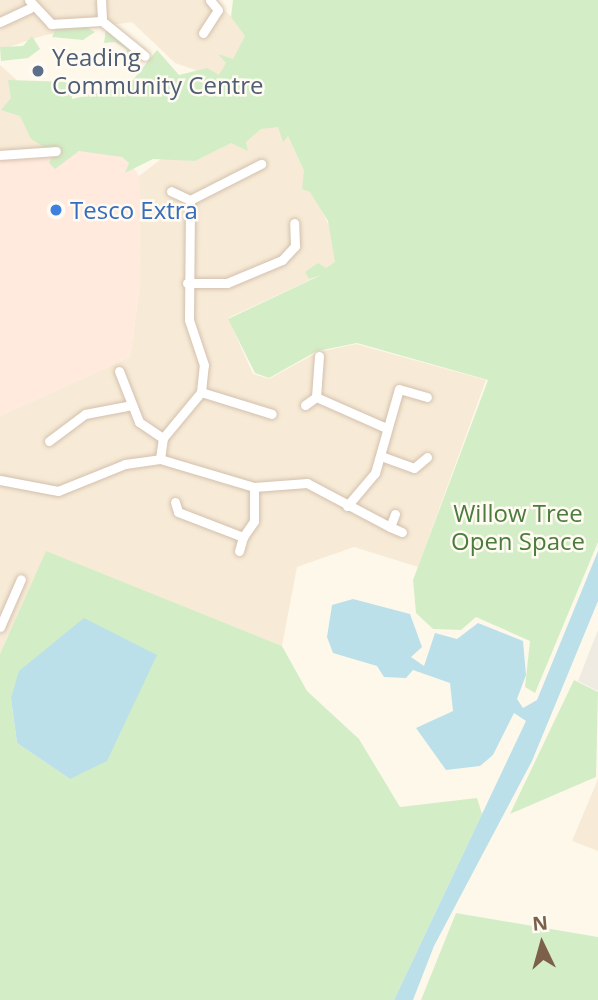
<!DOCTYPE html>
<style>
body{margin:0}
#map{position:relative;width:598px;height:1000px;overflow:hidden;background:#fef8ea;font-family:"Open Sans",sans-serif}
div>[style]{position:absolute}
.residential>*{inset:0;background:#f7ebd7}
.commercial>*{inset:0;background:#ffeadd}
.industrial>*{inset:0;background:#efeae2}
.green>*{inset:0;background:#d3eec6}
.water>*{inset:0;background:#bbe0ea}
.roads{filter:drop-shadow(0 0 2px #d3c0ad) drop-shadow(0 0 2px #d3c0ad)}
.street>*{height:9px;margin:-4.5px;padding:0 4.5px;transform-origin:4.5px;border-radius:4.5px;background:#fff}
.dots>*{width:19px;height:19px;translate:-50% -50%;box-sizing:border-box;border:4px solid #fffbf2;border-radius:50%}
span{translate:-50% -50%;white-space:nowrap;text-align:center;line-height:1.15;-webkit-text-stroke:5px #fffbf2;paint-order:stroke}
.service-label{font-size:24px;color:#4e5e75}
.left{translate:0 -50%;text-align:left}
.shop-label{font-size:24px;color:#366cbe}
.park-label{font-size:24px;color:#4b7c3d}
.north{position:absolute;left:507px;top:909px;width:70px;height:70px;-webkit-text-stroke:5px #fffbf2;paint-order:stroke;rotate:355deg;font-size:19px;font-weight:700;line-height:28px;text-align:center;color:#7c604a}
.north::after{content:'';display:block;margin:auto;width:24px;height:32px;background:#7c604a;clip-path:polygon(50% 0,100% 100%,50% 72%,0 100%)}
</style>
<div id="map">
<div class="residential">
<div style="clip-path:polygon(0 0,214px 0,251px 36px,218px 78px,175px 63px,132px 22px,45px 35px,0 50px)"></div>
<div style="clip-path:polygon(0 65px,54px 113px,73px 153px,0 158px)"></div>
<div style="clip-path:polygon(282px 123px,346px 263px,228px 318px,253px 374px,269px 379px,318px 352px,356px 344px,486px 380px,418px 567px,354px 547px,297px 567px,282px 646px,46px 552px,0 654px,0 416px,130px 357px,140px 284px,139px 176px,165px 156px)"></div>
<div style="clip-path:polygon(598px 779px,598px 851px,572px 841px)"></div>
</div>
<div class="commercial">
<div style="clip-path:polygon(96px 150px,127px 157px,139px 176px,140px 284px,130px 357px,0 416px,0 158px)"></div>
</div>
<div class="industrial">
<div style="clip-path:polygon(598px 630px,598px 691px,578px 681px)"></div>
</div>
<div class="green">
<div style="clip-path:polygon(233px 0,598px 0,598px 542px,535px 693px,525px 687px,530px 641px,476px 617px,461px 630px,433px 629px,416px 613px,413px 580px,488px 380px,357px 343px,317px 351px,269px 378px,255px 373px,228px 319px,321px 275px,309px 279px,305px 272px,318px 263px,326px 268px,335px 262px,328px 221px,310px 192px,302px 189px,304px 171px,288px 136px,283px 142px,278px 127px,261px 129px,246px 142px,248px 151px,231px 143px,195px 161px,153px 159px,125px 173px,129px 163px,122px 157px,79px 151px,55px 169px,49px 163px,54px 153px,31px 139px,20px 116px,1px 110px,11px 98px,8px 80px,71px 82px,72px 99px,122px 87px,130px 94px,128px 86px,157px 50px,179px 75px,207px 68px,219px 75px,226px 63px,218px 54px,233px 59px,245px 36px,231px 17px)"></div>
<div style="clip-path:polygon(84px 26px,95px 32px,83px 40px,52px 37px,56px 29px)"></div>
<div style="clip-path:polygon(106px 29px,136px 55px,136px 62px,131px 64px,126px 49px,115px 42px,104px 43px)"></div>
<div style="clip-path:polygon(32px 36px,40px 49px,28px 58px,1px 61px,0 47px,23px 46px)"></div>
<div style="clip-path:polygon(evenodd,46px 551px,282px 646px,307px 691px,359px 739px,400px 807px,477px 798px,482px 814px,394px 1000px,0 1000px,0 654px,46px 551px,11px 698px,70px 779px,17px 743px,11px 698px)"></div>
<div style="clip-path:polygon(574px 680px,598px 692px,596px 777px,510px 814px)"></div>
<div style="clip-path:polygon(456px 913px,598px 937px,598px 1000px,421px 1000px)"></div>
</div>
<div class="water">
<div style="clip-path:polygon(598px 551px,598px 601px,532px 761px,434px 946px,413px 1000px,394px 1000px,526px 721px,514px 713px,493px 755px,480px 766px,446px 770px,416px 728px,453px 711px,450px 683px,413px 670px,406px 678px,384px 677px,377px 666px,333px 653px,327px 637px,332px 605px,353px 599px,410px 614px,422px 647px,411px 657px,424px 666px,435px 633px,457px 639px,478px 623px,523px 641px,526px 675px,517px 699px,523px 708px,537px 700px)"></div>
<div style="clip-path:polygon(84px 618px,157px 655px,107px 761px,70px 779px,17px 743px,11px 698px,19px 671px)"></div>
</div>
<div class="roads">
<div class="street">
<div style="left:29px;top:0;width:33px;rotate:47deg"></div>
<div style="left:51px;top:24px;width:51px;rotate:-3.4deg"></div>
<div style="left:101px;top:0;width:21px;rotate:87deg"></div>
<div style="left:102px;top:21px;width:55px;rotate:39.1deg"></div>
<div style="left:0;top:22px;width:33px;rotate:-25deg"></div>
<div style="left:203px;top:33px;width:27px;rotate:-57deg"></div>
<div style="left:218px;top:10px;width:13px;rotate:-129deg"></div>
<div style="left:0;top:155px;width:56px;rotate:-4.1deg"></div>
<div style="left:190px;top:200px;width:80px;rotate:-26.9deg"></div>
<div style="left:187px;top:283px;width:40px"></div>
<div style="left:227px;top:283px;width:60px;rotate:-22.7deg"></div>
<div style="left:282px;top:260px;width:19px;rotate:-47deg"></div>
<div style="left:295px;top:246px;width:23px;rotate:-92deg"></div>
<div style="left:319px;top:356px;width:41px;rotate:94.2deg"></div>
<div style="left:316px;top:397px;width:74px;rotate:23.8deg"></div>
<div style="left:119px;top:371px;width:55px;rotate:68.6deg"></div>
<div style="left:139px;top:422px;width:29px;rotate:34deg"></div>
<div style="left:201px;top:392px;width:74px;rotate:17.2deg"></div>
<div style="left:305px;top:405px;width:14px;rotate:-36deg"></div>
<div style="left:49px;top:441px;width:45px;rotate:-36.9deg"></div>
<div style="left:85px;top:414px;width:48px;rotate:-10.8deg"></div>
<div style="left:381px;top:456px;width:35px;rotate:20deg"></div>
<div style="left:414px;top:468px;width:17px;rotate:-40deg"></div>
<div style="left:160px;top:459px;width:21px;rotate:-82deg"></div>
<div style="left:163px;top:438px;width:60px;rotate:-50.4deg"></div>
<div style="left:201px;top:392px;width:27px;rotate:-84deg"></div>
<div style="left:204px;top:365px;width:47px;rotate:-108.4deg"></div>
<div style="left:189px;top:320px;width:120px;rotate:-89.5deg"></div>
<div style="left:190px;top:200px;width:21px;rotate:-155deg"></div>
<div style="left:0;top:480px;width:59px;rotate:10.7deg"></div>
<div style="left:58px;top:491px;width:72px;rotate:-21.9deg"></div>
<div style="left:125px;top:464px;width:35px;rotate:-8deg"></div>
<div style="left:160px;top:459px;width:98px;rotate:16.6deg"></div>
<div style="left:254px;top:487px;width:53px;rotate:-4.3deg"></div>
<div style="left:307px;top:483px;width:94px;rotate:27.9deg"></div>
<div style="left:390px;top:527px;width:14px;rotate:-69deg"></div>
<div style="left:175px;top:502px;width:10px;rotate:73deg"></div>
<div style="left:178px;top:512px;width:70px;rotate:21deg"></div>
<div style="left:243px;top:537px;width:19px;rotate:-55deg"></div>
<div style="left:254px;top:521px;width:34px;rotate:-90deg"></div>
<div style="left:347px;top:506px;width:43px;rotate:-49.7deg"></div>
<div style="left:375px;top:473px;width:87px;rotate:-74.1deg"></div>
<div style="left:399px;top:389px;width:29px;rotate:16deg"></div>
<div style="left:390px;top:527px;width:13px;rotate:23deg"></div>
<div style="left:239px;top:551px;width:15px;rotate:-74deg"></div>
<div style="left:0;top:627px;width:52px;rotate:-66.4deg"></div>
</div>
</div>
<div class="dots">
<div style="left:38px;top:71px;background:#5c6f8a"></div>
<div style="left:56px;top:210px;background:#3f7fe0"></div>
</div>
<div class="service-label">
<span class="left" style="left:52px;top:71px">Yeading<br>Community Centre</span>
</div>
<div class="shop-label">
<span class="left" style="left:70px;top:210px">Tesco Extra</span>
</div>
<div class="park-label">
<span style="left:518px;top:527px">Willow Tree<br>Open Space</span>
</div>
<div class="north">N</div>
</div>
